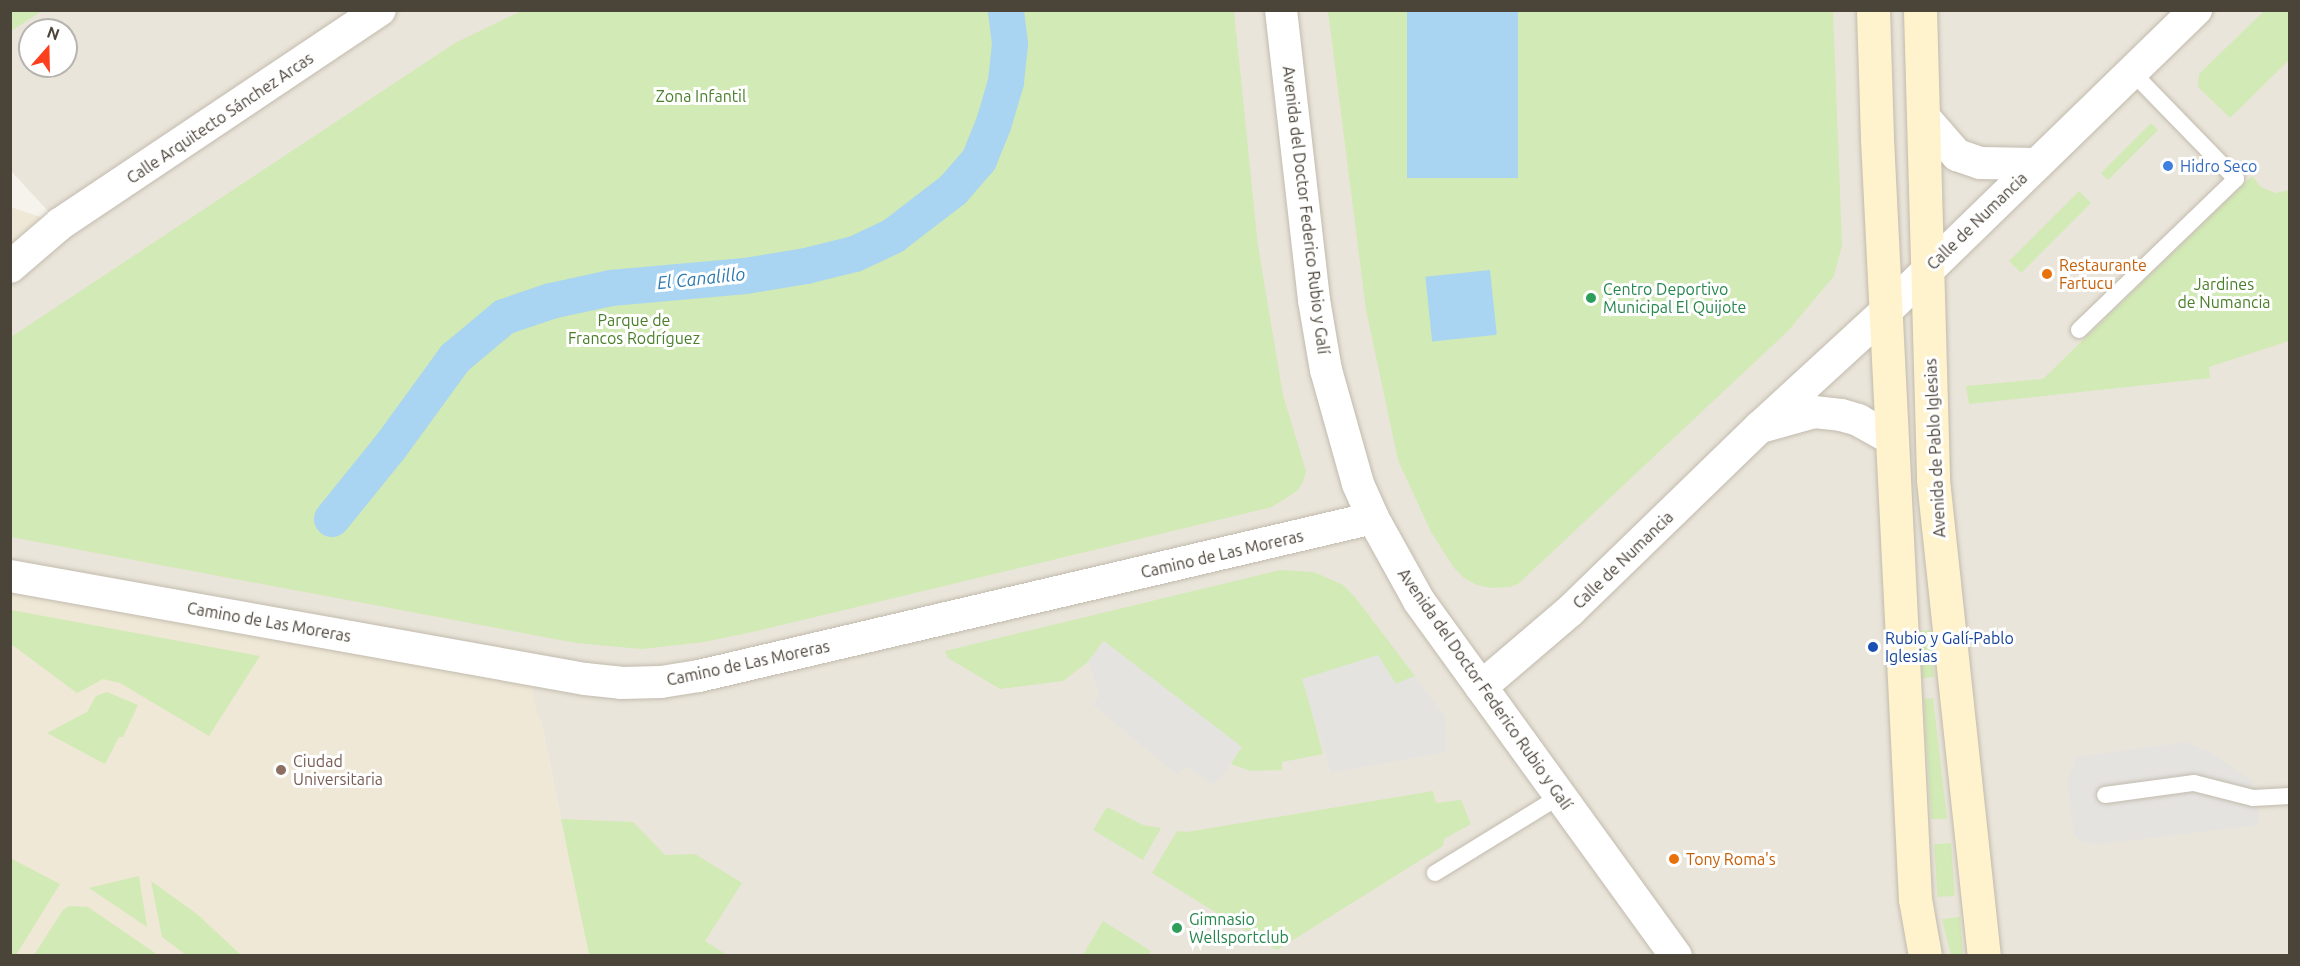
<!DOCTYPE html>
<meta charset="utf-8">
<style>
body{margin:0}
#map{position:relative;width:2300px;height:966px;overflow:hidden;background:#f6f3ec;font-family:Ubuntu,sans-serif}
div>[style]{position:absolute}
.residential>*{inset:0;background:#eae5da}
.education>*{inset:0;background:#efe8d6}
.green>*{inset:0;background:#d2eab5;transform-origin:0 0}
.parking>*{inset:0;background:#e5e3e0}
.water>*{inset:0;background:#a9d4f2;transform-origin:0 0}
.canal>*{height:36px;margin:-18px;padding:0 18px;transform-origin:18px;border-radius:18px;background:#a9d4f2}
.roads{filter:drop-shadow(0 0 2px #c2bbae) drop-shadow(0 0 2px #c2bbae)}
.lane>*{height:16px;margin:-8px;padding:0 8px;transform-origin:8px;border-radius:8px;background:#fff}
.street>*{height:32px;margin:-16px;padding:0 16px;transform-origin:16px;border-radius:16px;background:#fff}
.secondary>*{height:33px;margin:-16.5px;padding:0 16.5px;transform-origin:16.5px;border-radius:16.5px;background:#fff3cd}
.dots>*{width:16px;height:16px;translate:-50% -50%;box-sizing:border-box;border:3px solid #fff;border-radius:50%}
span{translate:-50% -50%;white-space:nowrap;text-align:center;line-height:1.15;-webkit-text-stroke:6px #fff;paint-order:stroke}
.park-label{font-size:16px;color:#4a7f2a}
.street-label{font-size:16px;color:#4b4439}
.shop-label{font-size:16px;color:#366cbe}
.left{translate:0 -50%;text-align:left}
.food-label{font-size:16px;color:#c56008}
.leisure-label{font-size:16px;color:#27864d}
.transit-label{font-size:16px;color:#164399}
.education-label{font-size:16px;color:#785e54}
.water-label{font-size:18px;color:#2e7ab2;font-style:italic}
.frame{position:absolute;inset:0;border:12px solid #4b4439;pointer-events:none}
.north{position:absolute;left:18px;top:18px;width:60px;height:60px;box-sizing:border-box;background:#fff;border:2px solid #b7b4b0;border-radius:50%;rotate:20deg;font-size:16px;font-weight:700;line-height:24px;text-align:center;color:#4b4439}
.north::after{content:'';display:block;margin:auto;width:21px;height:27px;background:#fc3f1d;clip-path:polygon(50% 0,100% 100%,50% 72%,0 100%)}
</style>
<div id="map">
<div class="residential">
<div style="clip-path:polygon(evenodd,11px 11px,2289px 11px,2289px 955px,589px 955px,541px 721px,537px 715px,11px 576px,11px 267px,60px 224px,11px 171px,11px 11px,30px 30px,66px 30px,66px 66px,30px 66px,30px 30px)"></div>
</div>
<div class="education">
<div style="clip-path:polygon(11px 207px,60px 224px,11px 267px)"></div>
<div style="clip-path:polygon(10px 576px,529px 670px,537px 715px,541px 721px,589px 955px,11px 955px)"></div>
</div>
<div class="green">
<div style="clip-path:polygon(11px 10px,42px 10px,42px 11px,11px 31px)"></div>
<div style="clip-path:polygon(523px 10px,1234px 11px,1258px 246px,1283px 395px,1306px 471px,1303px 482px,1297px 491px,1272px 507px,757px 631px,704px 642px,642px 649px,576px 643px,11px 537px,11px 337px,455px 43px)"></div>
<div style="clip-path:polygon(2265px 10px,2289px 11px,2289px 60px,2230px 118px,2198px 87px,2199px 74px)"></div>
<div style="clip-path:polygon(1328px 11px,1833px 11px,1842px 245px,1834px 276px,1788px 331px,1518px 584px,1510px 587px,1492px 588px,1477px 585px,1464px 578px,1454px 568px,1431px 532px,1398px 460px,1366px 310px)"></div>
<div style="left:2151px;top:123px;width:10px;height:71px;rotate:45deg"></div>
<div style="clip-path:polygon(2252px 176px,2261px 187px,2275px 193px,2289px 190px,2289px 341px,2209px 367px,2210px 378px,1969px 404px,1966px 386px,2043px 379px)"></div>
<div style="left:2079px;top:191px;width:17px;height:99px;rotate:45deg"></div>
<div style="clip-path:polygon(1280px 570px,1314px 572px,1343px 585px,1355px 597px,1415px 676px,1396px 684px,1303px 679px,1323px 754px,1282px 762px,1282px 770px,1251px 771px,1231px 764px,1241px 747px,1103px 641px,1088px 662px,1063px 681px,1000px 689px,948px 658px,945px 651px)"></div>
<div style="clip-path:polygon(11px 610px,260px 656px,209px 736px,120px 683px,103px 679px,77px 693px,11px 644px)"></div>
<div style="clip-path:polygon(1930px 630px,1934px 677px,1922px 678px,1920px 631px)"></div>
<div style="clip-path:polygon(107px 692px,138px 705px,123px 737px,119px 737px,105px 764px,47px 733px,87px 712px,96px 696px)"></div>
<div style="clip-path:polygon(1933px 698px,1947px 819px,1931px 819px,1924px 699px)"></div>
<div style="clip-path:polygon(1433px 791px,1436px 803px,1461px 800px,1471px 824px,1444px 839px,1443px 846px,1277px 950px,1152px 873px,1177px 831px,1187px 832px)"></div>
<div style="clip-path:polygon(1107px 807px,1143px 825px,1161px 828px,1143px 860px,1093px 830px)"></div>
<div style="clip-path:polygon(561px 819px,633px 822px,665px 855px,695px 854px,742px 883px,705px 941px,727px 955px,589px 955px)"></div>
<div style="left:1951px;top:843px;width:53px;height:17px;rotate:86deg"></div>
<div style="clip-path:polygon(10px 858px,60px 884px,16px 955px,11px 955px)"></div>
<div style="clip-path:polygon(139px 876px,147px 927px,89px 888px)"></div>
<div style="clip-path:polygon(151px 881px,197px 914px,241px 955px,186px 955px,162px 937px)"></div>
<div style="clip-path:polygon(70px 906px,88px 907px,158px 955px,34px 955px,63px 910px)"></div>
<div style="clip-path:polygon(1960px 917px,1963px 955px,1951px 955px,1942px 919px)"></div>
<div style="clip-path:polygon(1103px 921px,1151px 951px,1148px 955px,1083px 955px)"></div>
</div>
<div class="parking">
<div style="clip-path:polygon(1104px 641px,1242px 747px,1221px 777px,1212px 785px,1187px 766px,1177px 775px,1093px 705px,1100px 694px,1088px 662px)"></div>
<div style="clip-path:polygon(1378px 655px,1396px 684px,1415px 676px,1445px 716px,1447px 752px,1331px 773px,1302px 679px)"></div>
<div style="clip-path:polygon(2186px 742px,2210px 752px,2253px 781px,2260px 825px,2100px 844px,2084px 843px,2074px 835px,2067px 782px,2076px 757px)"></div>
</div>
<div class="water">
<div style="left:1407px;top:11px;width:111px;height:167px"></div>
<div style="left:1490px;top:270px;width:65px;height:65px;rotate:84deg"></div>
</div>
<div class="canal">
<div style="left:332px;top:519px;width:94px;rotate:-51.1deg"></div>
<div style="left:391px;top:446px;width:109px;rotate:-54deg"></div>
<div style="left:455px;top:358px;width:64px;rotate:-39.9deg"></div>
<div style="left:504px;top:317px;width:50px;rotate:-18.8deg"></div>
<div style="left:551px;top:301px;width:61px;rotate:-12.2deg"></div>
<div style="left:611px;top:288px;width:135px;rotate:-5.1deg"></div>
<div style="left:745px;top:276px;width:62px;rotate:-9.3deg"></div>
<div style="left:806px;top:266px;width:50px;rotate:-13.8deg"></div>
<div style="left:855px;top:254px;width:42px;rotate:-25.3deg"></div>
<div style="left:893px;top:236px;width:76px;rotate:-37.5deg"></div>
<div style="left:953px;top:190px;width:40px;rotate:-49deg"></div>
<div style="left:979px;top:160px;width:37px;rotate:-68deg"></div>
<div style="left:993px;top:126px;width:46px;rotate:-73.5deg"></div>
<div style="left:1006px;top:82px;width:38px;rotate:-84deg"></div>
<div style="left:1010px;top:44px;width:34px;rotate:-97deg"></div>
</div>
<div class="roads">
<div class="lane">
<div style="left:2079px;top:330px;width:218px;rotate:-43.9deg"></div>
<div style="left:2236px;top:179px;width:149px;rotate:-134.2deg"></div>
<div style="left:2105px;top:795px;width:90px;rotate:-7.7deg"></div>
<div style="left:2194px;top:783px;width:61px;rotate:14.3deg"></div>
<div style="left:2253px;top:798px;width:37px;rotate:-3deg"></div>
<div style="left:1435px;top:873px;width:147px;rotate:-31.6deg"></div>
</div>
<div class="street">
<div style="left:1281px;top:10px;width:292px;rotate:83.5deg"></div>
<div style="left:1314px;top:300px;width:71px;rotate:80.3deg"></div>
<div style="left:1326px;top:370px;width:118px;rotate:74.3deg"></div>
<div style="left:1358px;top:484px;width:37px;rotate:66deg"></div>
<div style="left:1373px;top:518px;width:95px;rotate:61deg"></div>
<div style="left:1419px;top:601px;width:438px;rotate:54.1deg"></div>
<div style="left:1923px;top:116px;width:52px;rotate:48.9deg"></div>
<div style="left:1957px;top:155px;width:24px;rotate:19deg"></div>
<div style="left:1980px;top:163px;width:57px;rotate:1deg"></div>
<div style="left:10px;top:267px;width:66px;rotate:-40.7deg"></div>
<div style="left:60px;top:224px;width:385px;rotate:-33.8deg"></div>
<div style="left:1764px;top:426px;width:52px;rotate:-15.6deg"></div>
<div style="left:1814px;top:412px;width:27px;rotate:6deg"></div>
<div style="left:1841px;top:415px;width:18px;rotate:16deg"></div>
<div style="left:1858px;top:420px;width:38px;rotate:29deg"></div>
<div style="left:10px;top:576px;width:584px;rotate:10.16deg"></div>
<div style="left:585px;top:679px;width:36px;rotate:6deg"></div>
<div style="left:621px;top:683px;width:40px;rotate:-1.4deg"></div>
<div style="left:661px;top:682px;width:38px;rotate:-9deg"></div>
<div style="left:699px;top:676px;width:692px;rotate:-13.19deg"></div>
<div style="left:1481px;top:687px;width:118px;rotate:-40.5deg"></div>
<div style="left:1571px;top:610px;width:263px;rotate:-44.1deg"></div>
<div style="left:1760px;top:427px;width:170px;rotate:-42.6deg"></div>
<div style="left:1885px;top:312px;width:434px;rotate:-44.2deg"></div>
</div>
<div class="secondary">
<div style="left:1873px;top:10px;width:129px;rotate:88.2deg"></div>
<div style="left:1877px;top:139px;width:761px;rotate:87.14deg"></div>
<div style="left:1915px;top:899px;width:58px;rotate:80deg"></div>
<div style="left:1920px;top:10px;width:470px;rotate:88.4deg"></div>
<div style="left:1933px;top:480px;width:479px;rotate:83.9deg"></div>
</div>
</div>
<div class="dots">
<div style="left:2168px;top:166px;background:#3f7fe0"></div>
<div style="left:2047px;top:274px;background:#e8710a"></div>
<div style="left:1591px;top:298px;background:#2e9e5b"></div>
<div style="left:1873px;top:647px;background:#1a4fb4"></div>
<div style="left:281px;top:770px;background:#8d6e63"></div>
<div style="left:1674px;top:859px;background:#e8710a"></div>
<div style="left:1177px;top:928px;background:#2e9e5b"></div>
</div>
<div class="park-label">
<span style="left:701px;top:96px">Zona Infantil</span>
<span style="left:2224px;top:293px">Jardines<br>de Numancia</span>
<span style="left:634px;top:329px">Parque de<br>Francos Rodríguez</span>
</div>
<div class="street-label">
<span style="left:220px;top:118px;rotate:-34deg">Calle Arquitecto Sánchez Arcas</span>
<span style="left:1306px;top:210px;rotate:83deg">Avenida del Doctor Federico Rubio y Galí</span>
<span style="left:1977px;top:221px;rotate:-44deg">Calle de Numancia</span>
<span style="left:1935px;top:448px;rotate:-93deg">Avenida de Pablo Iglesias</span>
<span style="left:1222px;top:554px;rotate:-13deg">Camino de Las Moreras</span>
<span style="left:1623px;top:560px;rotate:-44deg">Calle de Numancia</span>
<span style="left:269px;top:622px;rotate:10deg">Camino de Las Moreras</span>
<span style="left:748px;top:663px;rotate:-12deg">Camino de Las Moreras</span>
<span style="left:1485px;top:689px;rotate:55deg">Avenida del Doctor Federico Rubio y Galí</span>
</div>
<div class="shop-label">
<span class="left" style="left:2180px;top:166px">Hidro Seco</span>
</div>
<div class="food-label">
<span class="left" style="left:2059px;top:274px">Restaurante<br>Fartucu</span>
<span class="left" style="left:1686px;top:859px">Tony Roma's</span>
</div>
<div class="leisure-label">
<span class="left" style="left:1603px;top:298px">Centro Deportivo<br>Municipal El Quijote</span>
<span class="left" style="left:1189px;top:928px">Gimnasio<br>Wellsportclub</span>
</div>
<div class="transit-label">
<span class="left" style="left:1885px;top:647px">Rubio y Galí-Pablo<br>Iglesias</span>
</div>
<div class="education-label">
<span class="left" style="left:293px;top:770px">Ciudad<br>Universitaria</span>
</div>
<div class="water-label">
<span style="left:701px;top:278px;rotate:-6deg">El Canalillo</span>
</div>
<div class="frame"></div>
<div class="north">N</div>
</div>
